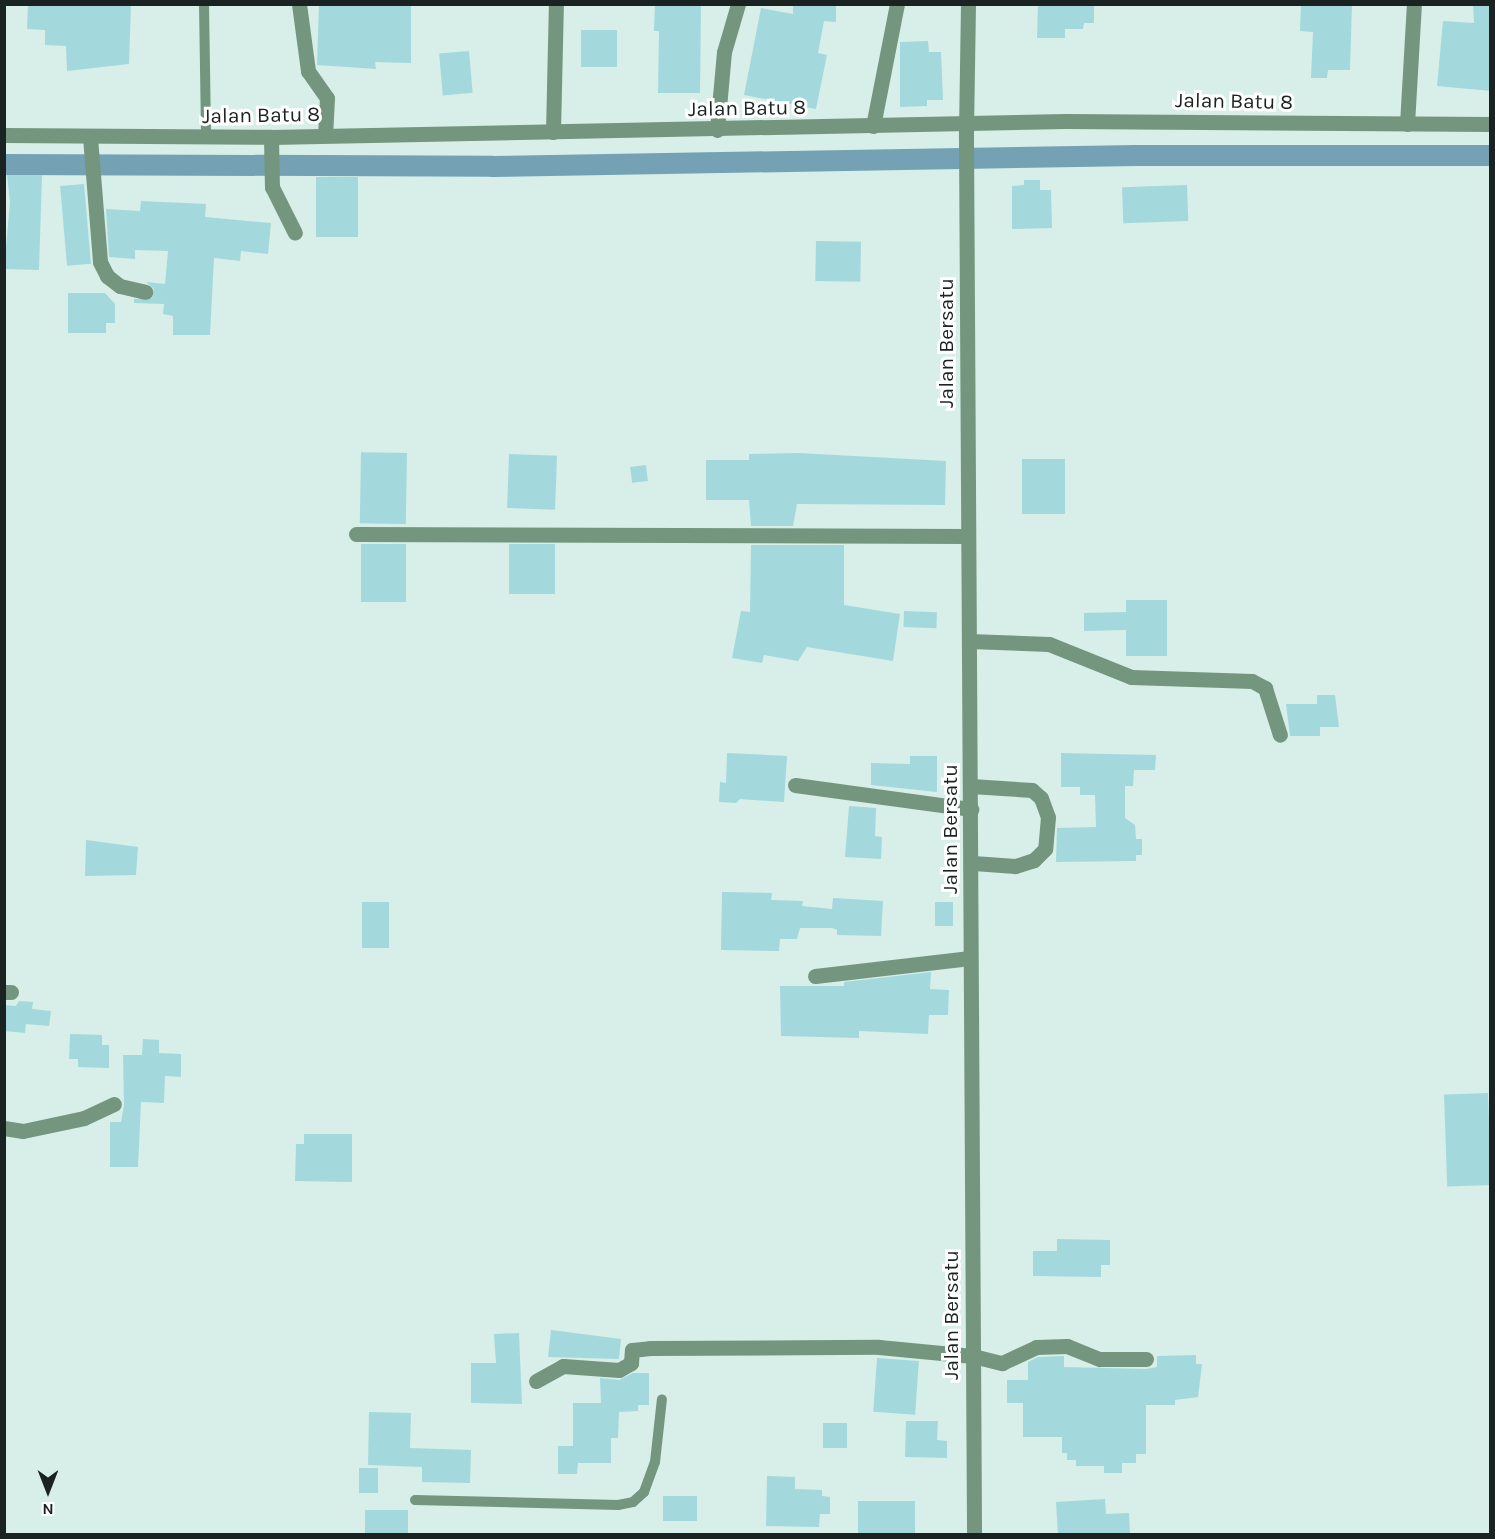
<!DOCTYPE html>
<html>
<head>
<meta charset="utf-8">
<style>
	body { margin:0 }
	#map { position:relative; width:1495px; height:1539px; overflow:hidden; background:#d7efe8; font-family:Karla,sans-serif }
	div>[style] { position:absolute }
	.canal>* { height:21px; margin:-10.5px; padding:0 10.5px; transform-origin:10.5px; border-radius:10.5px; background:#74a1b4 }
	.building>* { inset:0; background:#a3d9dd; transform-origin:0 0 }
	.service>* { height:10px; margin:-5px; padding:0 5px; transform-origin:5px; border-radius:5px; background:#74967e }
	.minor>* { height:15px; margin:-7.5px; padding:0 7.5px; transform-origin:7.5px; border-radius:7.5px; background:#74967e }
	.tertiary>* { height:15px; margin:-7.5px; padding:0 7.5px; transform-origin:7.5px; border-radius:7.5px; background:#74967e }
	span { translate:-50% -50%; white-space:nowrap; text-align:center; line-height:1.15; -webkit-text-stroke:6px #fff; paint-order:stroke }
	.street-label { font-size:21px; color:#1a2321 }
	.frame { position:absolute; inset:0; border:6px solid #1a2321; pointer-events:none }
	.north { position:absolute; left:18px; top:1461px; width:60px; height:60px; -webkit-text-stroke:4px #fff; paint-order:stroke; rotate:180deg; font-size:16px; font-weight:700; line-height:24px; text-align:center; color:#1a2321 }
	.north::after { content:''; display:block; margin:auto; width:21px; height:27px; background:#1a2321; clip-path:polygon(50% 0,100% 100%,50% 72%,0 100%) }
</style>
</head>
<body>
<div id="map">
	<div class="canal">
		<div style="left:4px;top:164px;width:488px;rotate:0.2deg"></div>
		<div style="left:492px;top:166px;width:644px;rotate:-0.98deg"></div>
		<div style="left:1136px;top:155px;width:354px"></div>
	</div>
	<div class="building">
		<div style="clip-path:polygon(28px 4px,131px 4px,129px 64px,67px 71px,66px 46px,45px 45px,45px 30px,27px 29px)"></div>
		<div style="clip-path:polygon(319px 4px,411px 4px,411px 63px,375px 62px,376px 69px,317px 65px)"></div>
		<div style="clip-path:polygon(655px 4px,701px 4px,700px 93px,658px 93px,659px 31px,654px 31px)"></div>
		<div style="clip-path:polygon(793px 4px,836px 4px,836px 22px,824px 21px,818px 53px,827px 55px,816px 109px,744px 95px,761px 8px,793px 14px)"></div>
		<div style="clip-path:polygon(1038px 4px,1094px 4px,1094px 23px,1084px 23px,1083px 29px,1065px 29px,1065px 38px,1037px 38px)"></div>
		<div style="clip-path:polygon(1301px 4px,1352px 4px,1350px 70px,1328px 70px,1327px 78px,1311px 78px,1313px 32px,1300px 31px)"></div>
		<div style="clip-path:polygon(1473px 4px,1491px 4px,1491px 91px,1437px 86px,1443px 21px,1474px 23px)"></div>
		<div style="left:581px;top:30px;width:36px;height:37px"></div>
		<div style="clip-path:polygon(928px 41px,929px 52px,941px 52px,943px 100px,927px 100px,927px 106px,900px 107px,900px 42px)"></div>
		<div style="left:469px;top:51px;width:42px;height:30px;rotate:85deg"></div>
		<div style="clip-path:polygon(7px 175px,42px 175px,39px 270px,4px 269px,10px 202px)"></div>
		<div style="left:316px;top:177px;width:42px;height:60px"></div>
		<div style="clip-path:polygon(1024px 180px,1040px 180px,1040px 190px,1051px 190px,1052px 228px,1012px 229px,1012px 186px,1024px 185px)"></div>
		<div style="left:84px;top:184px;width:80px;height:24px;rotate:85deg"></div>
		<div style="left:1187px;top:185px;width:36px;height:65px;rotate:88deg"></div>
		<div style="clip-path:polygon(141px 201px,206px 204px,205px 217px,271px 223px,268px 254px,241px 251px,240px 261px,214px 258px,210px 335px,173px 335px,173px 316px,163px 314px,164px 304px,134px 303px,134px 299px,152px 298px,154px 289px,146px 282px,165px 284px,168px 251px,135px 250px,135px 259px,109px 257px,106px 209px,140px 211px)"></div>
		<div style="left:816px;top:241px;width:45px;height:40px;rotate:1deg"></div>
		<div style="clip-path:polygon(68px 293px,105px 293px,115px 304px,115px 323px,106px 323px,106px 333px,68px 333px)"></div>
		<div style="left:407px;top:453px;width:71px;height:46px;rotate:91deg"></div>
		<div style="clip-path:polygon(799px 453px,946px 461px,945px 505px,797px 504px,793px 526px,751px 526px,749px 500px,706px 500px,706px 460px,749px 460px,749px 454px)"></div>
		<div style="left:509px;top:454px;width:48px;height:54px;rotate:2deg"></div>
		<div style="left:1022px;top:459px;width:43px;height:55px"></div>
		<div style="left:646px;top:465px;width:16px;height:16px;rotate:83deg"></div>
		<div style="left:361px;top:544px;width:45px;height:58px"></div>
		<div style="left:509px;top:544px;width:46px;height:50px"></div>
		<div style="clip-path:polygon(751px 545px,844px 545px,844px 605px,900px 614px,893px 661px,807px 647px,798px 661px,764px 655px,762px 663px,732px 658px,741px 611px,750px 612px)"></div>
		<div style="clip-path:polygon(1126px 600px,1167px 600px,1167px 656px,1126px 656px,1126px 630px,1084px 631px,1084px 613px,1126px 612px)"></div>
		<div style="left:904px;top:611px;width:33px;height:16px;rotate:2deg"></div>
		<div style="clip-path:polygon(1317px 695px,1335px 695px,1339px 727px,1320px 727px,1320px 736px,1290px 736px,1286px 704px,1317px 704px)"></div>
		<div style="clip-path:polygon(727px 753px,787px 756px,784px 802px,740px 799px,736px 803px,719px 802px,720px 782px,726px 783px)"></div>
		<div style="clip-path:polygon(1061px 753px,1156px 755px,1155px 770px,1134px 770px,1133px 786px,1125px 786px,1125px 818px,1135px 825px,1136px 839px,1142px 839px,1142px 855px,1136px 855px,1136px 861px,1056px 862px,1057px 828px,1096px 827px,1095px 795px,1080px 795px,1080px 787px,1061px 787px)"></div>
		<div style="clip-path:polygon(910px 756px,937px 756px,937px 792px,871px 785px,871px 763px,910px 764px)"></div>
		<div style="clip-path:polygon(849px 806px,876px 808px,875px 836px,882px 837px,881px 859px,845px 857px)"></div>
		<div style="clip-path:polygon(86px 840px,138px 847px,136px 875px,85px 876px)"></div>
		<div style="clip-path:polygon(722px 892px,772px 893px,771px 900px,803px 901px,802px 906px,832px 909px,833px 898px,883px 901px,881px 936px,837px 935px,837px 930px,832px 928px,800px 928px,797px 939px,780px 939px,779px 951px,721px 950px)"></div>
		<div style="left:362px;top:902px;width:27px;height:46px"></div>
		<div style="left:935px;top:902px;width:18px;height:24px"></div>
		<div style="clip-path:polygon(931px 972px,930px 989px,949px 990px,948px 1015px,929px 1015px,928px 1034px,859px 1031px,859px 1038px,781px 1036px,780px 986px,844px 986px,844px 982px)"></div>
		<div style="clip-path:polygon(19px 1001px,33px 1002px,32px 1009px,51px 1011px,49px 1026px,26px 1024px,25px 1033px,4px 1031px,4px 1005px,16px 1006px)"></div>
		<div style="clip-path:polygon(70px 1034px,102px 1035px,102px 1045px,109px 1045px,109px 1068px,78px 1067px,78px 1059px,69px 1059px)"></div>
		<div style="clip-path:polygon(143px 1039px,159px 1040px,159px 1053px,181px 1054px,181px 1077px,165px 1076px,164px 1103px,141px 1102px,138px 1167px,110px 1167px,110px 1122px,121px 1122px,124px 1105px,123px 1055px,142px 1055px)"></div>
		<div style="left:1488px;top:1093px;width:92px;height:44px;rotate:88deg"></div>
		<div style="clip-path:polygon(304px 1134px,352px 1134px,352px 1182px,295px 1181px,296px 1144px,304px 1144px)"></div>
		<div style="clip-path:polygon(1057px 1239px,1110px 1240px,1110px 1265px,1101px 1265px,1101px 1277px,1033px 1276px,1033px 1251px,1057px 1251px)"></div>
		<div style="clip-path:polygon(551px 1330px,621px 1339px,619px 1359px,548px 1357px)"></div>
		<div style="clip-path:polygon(519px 1333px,522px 1404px,471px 1403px,471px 1363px,496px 1363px,494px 1334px)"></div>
		<div style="clip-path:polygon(1196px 1355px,1196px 1364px,1202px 1364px,1198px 1397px,1175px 1400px,1175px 1405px,1146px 1405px,1146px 1454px,1136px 1454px,1136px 1463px,1122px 1463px,1122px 1473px,1104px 1473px,1104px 1466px,1076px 1466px,1076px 1460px,1067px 1460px,1067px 1453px,1062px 1453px,1062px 1437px,1023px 1437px,1023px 1403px,1007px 1403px,1007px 1380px,1028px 1380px,1028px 1362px,1038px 1357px,1064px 1356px,1064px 1367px,1146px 1369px,1157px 1367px,1157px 1356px)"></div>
		<div style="left:877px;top:1358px;width:42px;height:54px;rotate:4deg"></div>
		<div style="clip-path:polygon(633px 1373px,649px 1373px,649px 1405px,638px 1405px,638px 1411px,619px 1412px,618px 1438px,611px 1438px,611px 1463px,578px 1463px,577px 1474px,558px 1474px,558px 1446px,573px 1446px,573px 1403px,601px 1403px,600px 1378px,619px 1380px)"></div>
		<div style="clip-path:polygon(369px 1412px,411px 1413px,410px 1448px,471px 1450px,470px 1483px,422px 1482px,422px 1467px,368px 1465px)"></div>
		<div style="clip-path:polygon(906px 1421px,938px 1421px,937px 1440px,947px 1441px,947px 1458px,905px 1457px)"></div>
		<div style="left:823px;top:1423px;width:24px;height:25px"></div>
		<div style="left:359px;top:1468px;width:19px;height:25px"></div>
		<div style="clip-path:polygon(767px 1476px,795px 1477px,795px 1489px,822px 1490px,822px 1496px,830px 1497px,830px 1514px,820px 1514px,819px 1527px,766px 1526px)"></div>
		<div style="left:663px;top:1496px;width:34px;height:25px"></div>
		<div style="clip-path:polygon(1105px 1499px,1106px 1514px,1129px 1513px,1130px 1534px,1058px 1534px,1056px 1502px)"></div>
		<div style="left:858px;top:1501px;width:57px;height:33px"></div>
		<div style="left:365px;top:1510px;width:43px;height:24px"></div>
	</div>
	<div class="service">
		<div style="left:204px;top:4px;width:133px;rotate:89.1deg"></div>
		<div style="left:415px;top:1500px;width:203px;rotate:1.4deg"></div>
		<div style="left:618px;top:1505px;width:15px;rotate:-11deg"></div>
		<div style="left:633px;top:1502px;width:15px;rotate:-42deg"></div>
		<div style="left:644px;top:1492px;width:32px;rotate:-70deg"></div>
		<div style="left:655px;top:1462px;width:63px;rotate:-83.7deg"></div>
	</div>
	<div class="minor">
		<div style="left:299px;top:4px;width:68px;rotate:82.3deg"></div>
		<div style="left:308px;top:71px;width:33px;rotate:55deg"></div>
		<div style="left:327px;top:98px;width:37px;rotate:93deg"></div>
		<div style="left:968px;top:4px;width:134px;rotate:90.9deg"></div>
		<div style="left:966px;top:138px;width:1396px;rotate:89.67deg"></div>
		<div style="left:1407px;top:124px;width:120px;rotate:-86.7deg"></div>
		<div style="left:873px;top:126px;width:124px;rotate:-78.9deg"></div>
		<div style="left:717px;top:130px;width:78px;rotate:-84.9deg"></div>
		<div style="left:724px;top:52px;width:50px;rotate:-73.7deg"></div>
		<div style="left:553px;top:132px;width:128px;rotate:-88.7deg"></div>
		<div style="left:90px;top:137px;width:125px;rotate:85.4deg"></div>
		<div style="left:100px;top:262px;width:16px;rotate:63deg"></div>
		<div style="left:107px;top:276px;width:16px;rotate:38deg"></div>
		<div style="left:120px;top:286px;width:26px;rotate:13deg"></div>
		<div style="left:271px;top:137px;width:50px;rotate:88.9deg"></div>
		<div style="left:272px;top:187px;width:51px;rotate:63.4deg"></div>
		<div style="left:356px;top:534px;width:611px;rotate:0.19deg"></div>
		<div style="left:969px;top:641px;width:80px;rotate:2.1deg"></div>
		<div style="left:1049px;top:644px;width:88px;rotate:21.9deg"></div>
		<div style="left:1131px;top:677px;width:121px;rotate:1.9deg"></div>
		<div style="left:1252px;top:681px;width:15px;rotate:28deg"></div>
		<div style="left:1265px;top:688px;width:49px;rotate:72.3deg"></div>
		<div style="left:795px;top:785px;width:178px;rotate:7.8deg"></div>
		<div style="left:971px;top:786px;width:61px;rotate:3.8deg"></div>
		<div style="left:1032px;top:790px;width:12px;rotate:42deg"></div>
		<div style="left:1041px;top:798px;width:20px;rotate:70deg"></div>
		<div style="left:1048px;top:817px;width:32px;rotate:95deg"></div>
		<div style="left:1045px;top:849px;width:16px;rotate:135deg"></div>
		<div style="left:1034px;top:860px;width:20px;rotate:162deg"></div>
		<div style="left:1015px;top:866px;width:42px;rotate:-175.9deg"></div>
		<div style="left:815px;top:976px;width:156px;rotate:-6.6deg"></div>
		<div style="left:4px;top:992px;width:7px"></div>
		<div style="left:4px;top:1128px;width:19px;rotate:9deg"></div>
		<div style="left:23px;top:1131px;width:62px;rotate:-12deg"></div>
		<div style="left:84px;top:1118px;width:33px;rotate:-25deg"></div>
		<div style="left:536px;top:1381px;width:31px;rotate:-29deg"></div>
		<div style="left:563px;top:1366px;width:56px;rotate:4.1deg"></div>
		<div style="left:619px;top:1370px;width:14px;rotate:-30deg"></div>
		<div style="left:631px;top:1363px;width:13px;rotate:-86deg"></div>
		<div style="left:632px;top:1350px;width:18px;rotate:-6deg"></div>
		<div style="left:650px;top:1348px;width:229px;rotate:-0.3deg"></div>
		<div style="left:879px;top:1347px;width:94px;rotate:5.5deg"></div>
		<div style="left:973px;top:1356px;width:30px;rotate:14deg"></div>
		<div style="left:1002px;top:1363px;width:38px;rotate:-25deg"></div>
		<div style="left:1036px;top:1347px;width:31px;rotate:-2deg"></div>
		<div style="left:1067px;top:1346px;width:35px;rotate:22deg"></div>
		<div style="left:1100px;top:1359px;width:46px"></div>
	</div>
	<div class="tertiary">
		<div style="left:4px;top:135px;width:267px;rotate:0.4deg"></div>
		<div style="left:271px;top:137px;width:794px;rotate:-1.15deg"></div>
		<div style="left:1065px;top:121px;width:425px;rotate:0.4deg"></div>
	</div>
	<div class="street-label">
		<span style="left:1234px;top:101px;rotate:1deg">Jalan Batu 8</span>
		<span style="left:747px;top:108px;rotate:-1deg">Jalan Batu 8</span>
		<span style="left:261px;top:115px;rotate:-1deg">Jalan Batu 8</span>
		<span style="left:946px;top:343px;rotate:-90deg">Jalan Bersatu</span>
		<span style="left:950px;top:829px;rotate:-90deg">Jalan Bersatu</span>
		<span style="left:951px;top:1315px;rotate:-90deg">Jalan Bersatu</span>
	</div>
	<div class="frame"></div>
	<div class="north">N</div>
</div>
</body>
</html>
